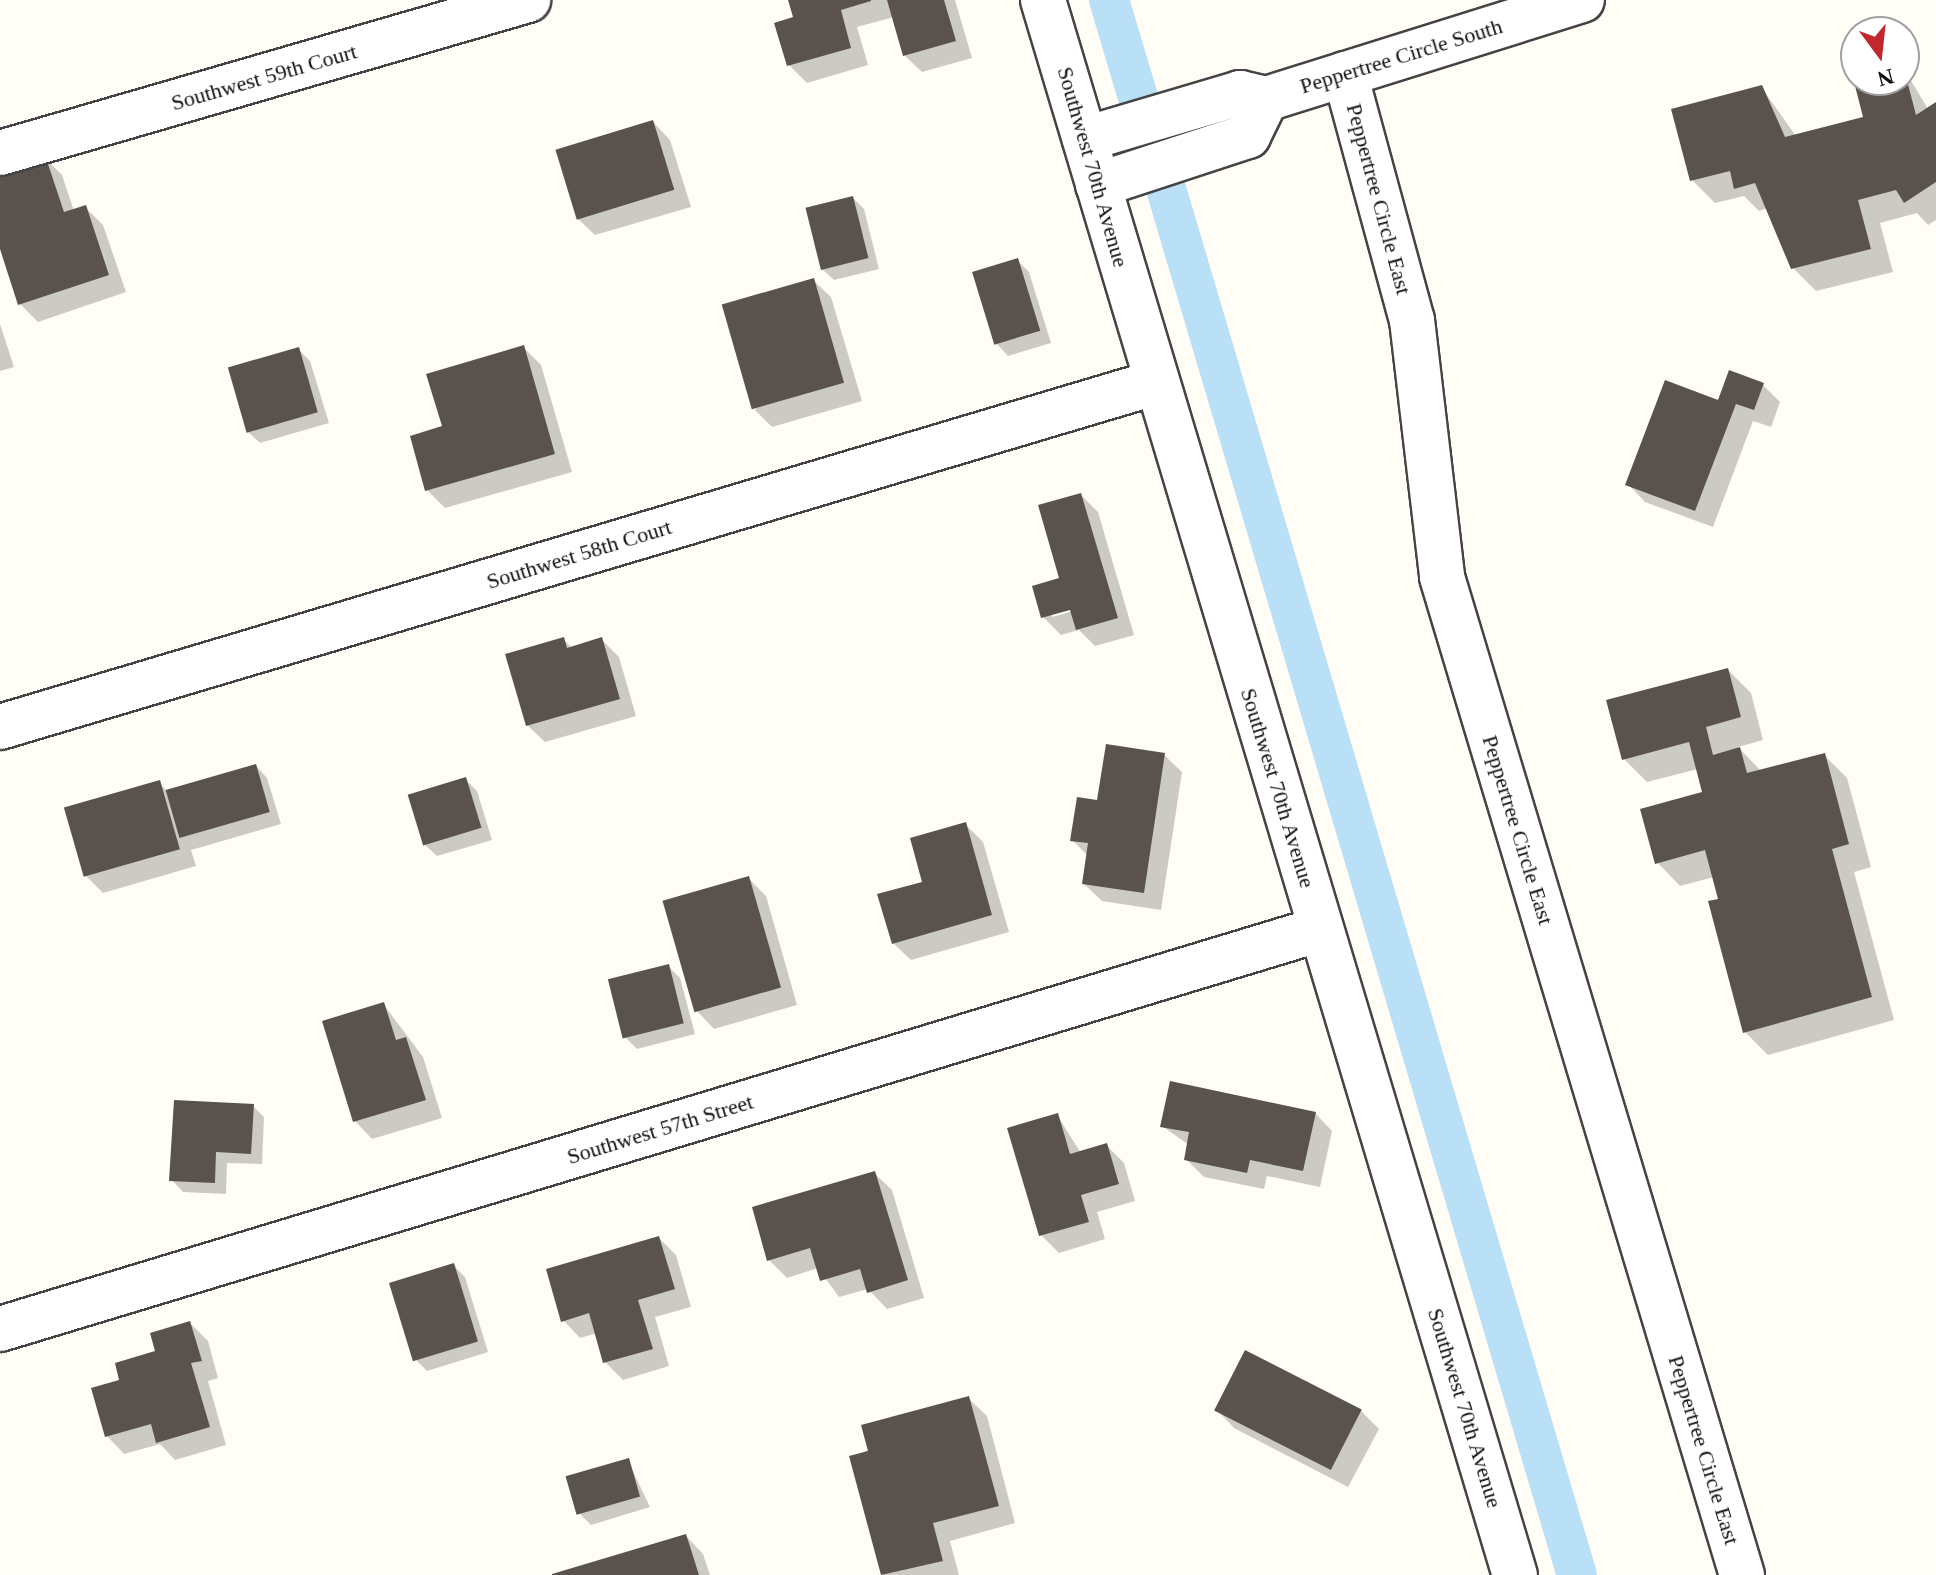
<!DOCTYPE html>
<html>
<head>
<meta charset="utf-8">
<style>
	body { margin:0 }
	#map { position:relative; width:1936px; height:1575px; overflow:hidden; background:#fffdf5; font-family:Georgia,serif }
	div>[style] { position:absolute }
	.shadow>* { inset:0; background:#0003 }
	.canal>* { height:40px; margin:-20px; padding:0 20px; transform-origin:20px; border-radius:20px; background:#b9e0f7 }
	.building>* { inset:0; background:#5a524d; transform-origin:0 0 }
	.roads { filter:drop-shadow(2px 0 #444) drop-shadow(-2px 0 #444) drop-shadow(0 2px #444) drop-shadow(0 -2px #444) }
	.minor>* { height:44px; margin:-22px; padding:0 22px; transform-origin:22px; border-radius:22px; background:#fff }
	span { translate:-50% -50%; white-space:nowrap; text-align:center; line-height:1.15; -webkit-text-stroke:8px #fff; paint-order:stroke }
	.street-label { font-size:22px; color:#111 }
	.north { position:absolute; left:1840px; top:16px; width:80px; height:80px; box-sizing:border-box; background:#fff; border:2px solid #a0a0a0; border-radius:50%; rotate:165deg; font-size:22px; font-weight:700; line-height:32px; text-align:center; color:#111 }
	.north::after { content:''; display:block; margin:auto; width:28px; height:36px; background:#c4262e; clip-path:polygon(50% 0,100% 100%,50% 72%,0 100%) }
</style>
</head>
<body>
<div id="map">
	<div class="shadow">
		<div style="clip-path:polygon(790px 0,955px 0,972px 58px,922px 72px,904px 55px,894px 17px,857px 27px,868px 65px,807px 83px,789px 65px,796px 18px)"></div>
		<div style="clip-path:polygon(1904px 69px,1928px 109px,1936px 104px,1936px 220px,1928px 225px,1917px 213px,1880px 223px,1893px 272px,1816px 291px,1793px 268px,1768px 208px,1759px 211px,1744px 196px,1715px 203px,1692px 180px,1761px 87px,1796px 136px,1866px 118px,1854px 72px,1856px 80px,1904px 80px)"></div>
		<div style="clip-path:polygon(653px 122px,670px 140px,691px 207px,595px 235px,577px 218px)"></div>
		<div style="clip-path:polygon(45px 158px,62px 175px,74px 211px,86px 208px,103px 225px,126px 292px,38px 322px,20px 304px,0 242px)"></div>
		<div style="clip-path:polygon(853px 198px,864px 209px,879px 269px,834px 280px,822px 269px)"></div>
		<div style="clip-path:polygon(1017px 260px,1029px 272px,1051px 343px,1008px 356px,997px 344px)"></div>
		<div style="clip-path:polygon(813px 280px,831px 297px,862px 401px,772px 427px,755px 410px)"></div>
		<div style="clip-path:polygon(0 324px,14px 367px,0 371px)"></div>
		<div style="clip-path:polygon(524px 348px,541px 365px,572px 472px,445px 508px,427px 490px,444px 428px)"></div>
		<div style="clip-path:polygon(299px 350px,310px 361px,329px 423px,260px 443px,248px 432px)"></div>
		<div style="clip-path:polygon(1763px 385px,1780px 402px,1771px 427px,1753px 421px,1713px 527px,1645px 502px,1628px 484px,1719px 402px)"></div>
		<div style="clip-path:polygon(evenodd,1081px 495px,1098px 512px,1134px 635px,1095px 646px,1079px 630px,1061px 635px,1043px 617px,1061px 579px,1081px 495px,1079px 605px,1080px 609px,1052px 617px,1052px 613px,1079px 605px)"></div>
		<div style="clip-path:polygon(563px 639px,572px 648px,601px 639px,619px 657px,636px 716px,545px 742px,527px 725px)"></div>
		<div style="clip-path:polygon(1728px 670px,1751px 693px,1763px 740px,1738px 747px,1762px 772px,1824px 755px,1847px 778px,1871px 867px,1854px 872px,1894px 1020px,1768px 1055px,1745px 1032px,1714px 877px,1680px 886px,1657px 862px,1705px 793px,1698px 769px,1647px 782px,1624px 759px)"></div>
		<div style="clip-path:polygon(1164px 755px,1182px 772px,1161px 910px,1102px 901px,1084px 884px,1088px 856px,1072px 840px,1099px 802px)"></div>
		<div style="clip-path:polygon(256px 766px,267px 778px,281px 824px,191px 850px,196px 866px,103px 893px,86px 876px,159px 783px,168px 792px)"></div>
		<div style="clip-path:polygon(466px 780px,477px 791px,492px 840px,437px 856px,425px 845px)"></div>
		<div style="clip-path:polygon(965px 824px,983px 842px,1009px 932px,911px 960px,893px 943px)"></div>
		<div style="clip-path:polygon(748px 878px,766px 896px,797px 1005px,714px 1029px,697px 1011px)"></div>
		<div style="clip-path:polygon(669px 967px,680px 978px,695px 1034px,637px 1049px,625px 1037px)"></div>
		<div style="clip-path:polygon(384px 1005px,423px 1057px,442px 1118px,372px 1139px,355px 1121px)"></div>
		<div style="clip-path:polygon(253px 1106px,264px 1117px,262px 1164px,227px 1163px,226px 1194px,183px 1192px,172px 1180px)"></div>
		<div style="clip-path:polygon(1315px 1113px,1332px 1131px,1320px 1187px,1267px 1176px,1264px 1189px,1204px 1177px,1186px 1159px,1189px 1145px,1162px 1126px)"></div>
		<div style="clip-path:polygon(1057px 1115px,1081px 1153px,1106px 1145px,1124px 1163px,1135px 1201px,1097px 1212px,1105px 1239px,1059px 1253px,1041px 1235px)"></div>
		<div style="clip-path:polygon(874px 1173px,892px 1190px,924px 1298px,887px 1309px,868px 1289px,839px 1297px,818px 1268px,787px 1278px,769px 1260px)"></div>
		<div style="clip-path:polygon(659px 1238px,676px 1255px,691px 1307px,655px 1317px,669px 1366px,623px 1380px,605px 1362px,597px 1333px,580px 1338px,563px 1320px)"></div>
		<div style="clip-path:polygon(453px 1265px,465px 1277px,488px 1352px,427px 1371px,415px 1359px)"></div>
		<div style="clip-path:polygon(190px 1323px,208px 1341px,218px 1378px,208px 1381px,226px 1445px,175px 1460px,160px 1444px,124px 1454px,107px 1436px,122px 1381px)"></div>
		<div style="clip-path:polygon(969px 1399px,987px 1416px,1015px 1523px,950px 1541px,959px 1575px,883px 1575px,852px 1458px)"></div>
		<div style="clip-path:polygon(1217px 1410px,1361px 1411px,1379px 1429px,1348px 1487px,1234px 1428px)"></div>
		<div style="clip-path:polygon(628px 1461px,650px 1507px,591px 1525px,579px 1513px)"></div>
		<div style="clip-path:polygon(686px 1536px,703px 1554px,710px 1575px,557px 1575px)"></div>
	</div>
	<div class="canal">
		<div style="left:1109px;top:0;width:101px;rotate:73.4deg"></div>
		<div style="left:1156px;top:155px;width:1481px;rotate:73.49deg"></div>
	</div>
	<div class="building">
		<div style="clip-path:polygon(788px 0,871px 0,871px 1px,841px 10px,851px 48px,787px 66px,774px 23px,793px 17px)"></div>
		<div style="clip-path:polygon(887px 0,944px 0,956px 41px,903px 56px)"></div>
		<div style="clip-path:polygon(1856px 69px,1856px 80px,1904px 80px,1905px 73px,1916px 115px,1936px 102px,1936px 182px,1904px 203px,1896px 190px,1858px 200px,1871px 249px,1791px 269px,1755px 183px,1734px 189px,1730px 171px,1690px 181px,1671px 109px,1762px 85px,1785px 137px,1863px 117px,1851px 70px)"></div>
		<div style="left:653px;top:120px;width:73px;height:102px;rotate:73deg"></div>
		<div style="clip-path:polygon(45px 155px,64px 212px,86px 205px,109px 275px,18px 305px,0 249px,0 170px)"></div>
		<div style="left:853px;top:196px;width:64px;height:49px;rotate:76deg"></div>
		<div style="left:1018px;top:258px;width:76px;height:48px;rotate:73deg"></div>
		<div style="left:814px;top:278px;width:109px;height:96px;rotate:74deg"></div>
		<div style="clip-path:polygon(524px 345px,555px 454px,425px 491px,410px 436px,442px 426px,426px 374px)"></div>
		<div style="left:299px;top:347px;width:68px;height:74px;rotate:74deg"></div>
		<div style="clip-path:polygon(1729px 370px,1764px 383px,1754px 410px,1736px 404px,1695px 511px,1625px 485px,1665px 380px,1718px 400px)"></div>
		<div style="clip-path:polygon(1081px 493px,1118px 618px,1076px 630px,1070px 610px,1041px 618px,1032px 586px,1059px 578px,1038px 505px)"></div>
		<div style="clip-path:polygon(564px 637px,567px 648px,602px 637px,620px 699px,526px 726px,505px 654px)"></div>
		<div style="clip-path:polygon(1728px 668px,1741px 717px,1706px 727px,1713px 755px,1740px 747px,1747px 773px,1825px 753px,1849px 844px,1832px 849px,1872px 997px,1743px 1033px,1708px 901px,1718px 899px,1705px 850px,1655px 864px,1640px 809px,1702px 792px,1689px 742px,1622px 760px,1606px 700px)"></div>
		<div style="clip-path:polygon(1106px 744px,1165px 753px,1144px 893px,1082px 884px,1088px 843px,1070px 841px,1077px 797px,1097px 800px)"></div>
		<div style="left:256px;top:764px;width:50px;height:94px;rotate:74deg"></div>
		<div style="left:466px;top:777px;width:53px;height:61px;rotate:73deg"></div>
		<div style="left:160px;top:780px;width:72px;height:100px;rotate:74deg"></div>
		<div style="clip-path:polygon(966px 822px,992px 915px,892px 944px,877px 894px,922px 882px,910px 838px)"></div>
		<div style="left:749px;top:876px;width:116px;height:90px;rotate:74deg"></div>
		<div style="left:669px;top:964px;width:61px;height:63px;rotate:76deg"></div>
		<div style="clip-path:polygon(384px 1002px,396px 1040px,406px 1037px,426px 1100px,353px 1122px,322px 1021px)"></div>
		<div style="clip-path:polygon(1170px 1081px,1316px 1112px,1303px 1171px,1250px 1160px,1247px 1173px,1184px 1160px,1189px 1132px,1160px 1127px)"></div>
		<div style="clip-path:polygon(174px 1100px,254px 1104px,251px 1154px,216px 1152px,215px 1183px,169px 1181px)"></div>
		<div style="clip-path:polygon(1058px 1113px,1070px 1154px,1107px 1143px,1119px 1184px,1081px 1195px,1089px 1222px,1039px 1236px,1007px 1128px)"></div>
		<div style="clip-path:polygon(875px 1171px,908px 1280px,867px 1293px,860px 1269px,820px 1281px,810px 1248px,767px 1261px,752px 1207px)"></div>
		<div style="clip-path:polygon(659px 1236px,675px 1289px,638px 1300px,653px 1349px,603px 1363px,589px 1313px,561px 1322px,546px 1269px)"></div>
		<div style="left:454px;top:1263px;width:82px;height:68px;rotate:73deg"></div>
		<div style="clip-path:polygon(190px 1321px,202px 1361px,191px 1363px,210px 1427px,156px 1443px,151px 1424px,105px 1437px,91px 1388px,119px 1380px,115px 1363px,155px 1351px,150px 1333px)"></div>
		<div style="left:1245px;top:1350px;width:131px;height:68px;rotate:27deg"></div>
		<div style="clip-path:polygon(969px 1396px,999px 1506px,933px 1523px,943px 1561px,881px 1575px,849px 1456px,868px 1451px,861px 1425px)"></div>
		<div style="left:629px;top:1458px;width:40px;height:66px;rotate:74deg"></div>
		<div style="clip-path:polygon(686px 1534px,699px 1575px,552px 1575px,552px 1574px)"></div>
	</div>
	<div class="roads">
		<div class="minor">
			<div style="left:1043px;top:0;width:1644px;rotate:73.32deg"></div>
			<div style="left:1345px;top:74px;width:255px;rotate:74.8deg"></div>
			<div style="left:1412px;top:320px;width:259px;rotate:83.3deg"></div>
			<div style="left:1442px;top:577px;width:1042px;rotate:73.27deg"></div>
			<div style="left:1085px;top:139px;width:162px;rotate:-16.5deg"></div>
			<div style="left:1240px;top:93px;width:27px;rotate:13deg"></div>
			<div style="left:1266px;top:99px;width:331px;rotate:-17.4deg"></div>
			<div style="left:0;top:153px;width:550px;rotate:-16.16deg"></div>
			<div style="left:1098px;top:185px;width:158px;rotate:-18.1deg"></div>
			<div style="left:1248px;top:136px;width:41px;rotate:-64.1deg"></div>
			<div style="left:0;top:727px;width:1207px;rotate:-16.6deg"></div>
			<div style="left:0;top:1329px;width:1380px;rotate:-16.85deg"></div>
		</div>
	</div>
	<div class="street-label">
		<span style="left:1401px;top:56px;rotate:-17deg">Peppertree Circle South</span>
		<span style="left:264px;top:77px;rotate:-16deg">Southwest 59th Court</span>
		<span style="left:1093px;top:167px;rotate:74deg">Southwest 70th Avenue</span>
		<span style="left:1379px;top:199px;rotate:75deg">Peppertree Circle East</span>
		<span style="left:579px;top:554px;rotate:-17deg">Southwest 58th Court</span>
		<span style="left:1278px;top:788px;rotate:73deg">Southwest 70th Avenue</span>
		<span style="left:1518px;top:830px;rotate:73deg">Peppertree Circle East</span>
		<span style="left:660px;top:1129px;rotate:-17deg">Southwest 57th Street</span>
		<span style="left:1465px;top:1408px;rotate:73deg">Southwest 70th Avenue</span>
		<span style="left:1704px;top:1450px;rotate:73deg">Peppertree Circle East</span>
	</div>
	<div class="north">N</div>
</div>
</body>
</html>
